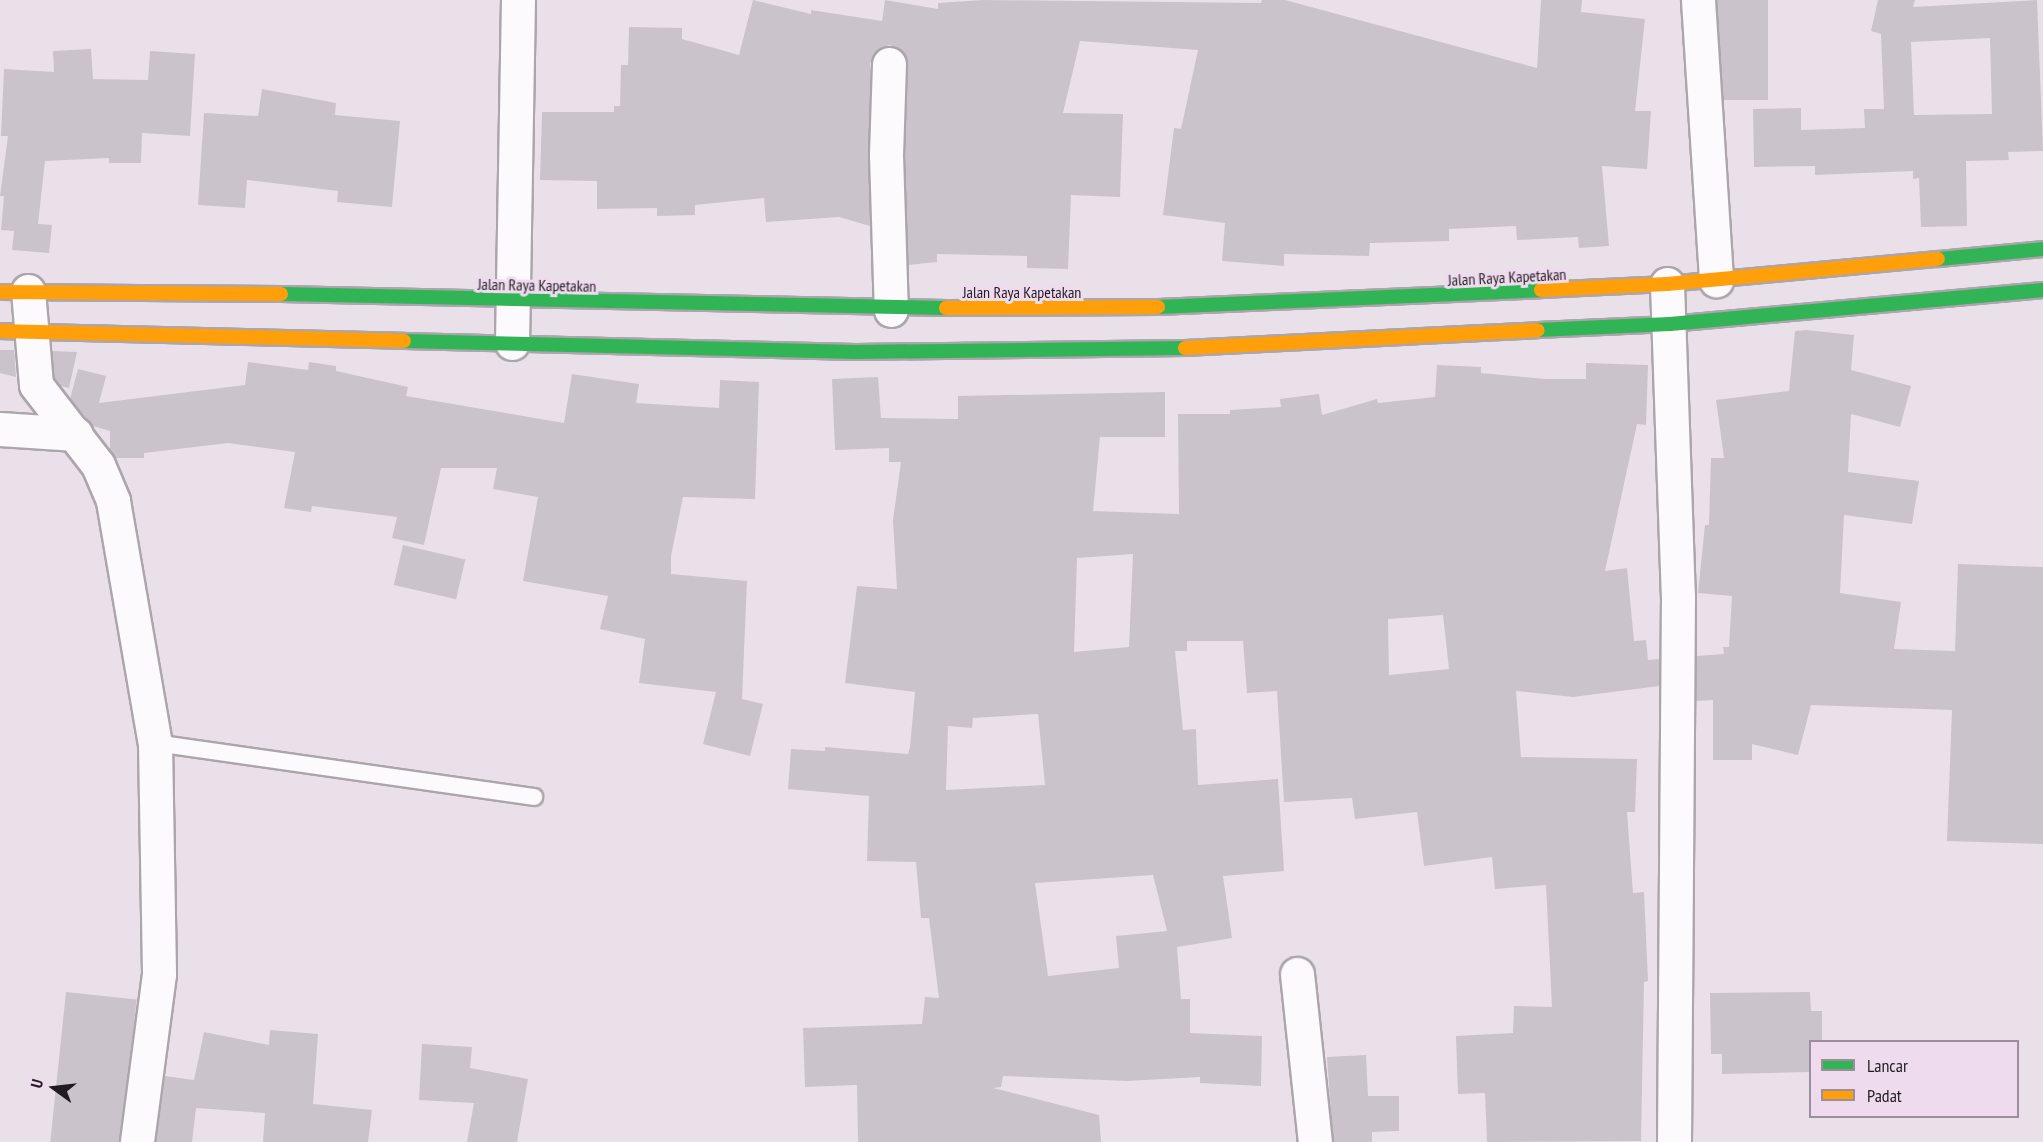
<!DOCTYPE html>
<html>
<head>
<meta charset="utf-8">
<style>
	body { margin:0 }
	#map { position:relative; width:2043px; height:1142px; overflow:hidden; background:#eae0ea; font-family:"PT Sans Narrow",sans-serif }
	div>[style] { position:absolute }
	.building>* { inset:0; background:#cbc3cb; transform-origin:0 0 }
	.roads { filter:drop-shadow(2px 0 #aca5ac) drop-shadow(-2px 0 #aca5ac) drop-shadow(0 2px #aca5ac) drop-shadow(0 -2px #aca5ac) }
	.lane>* { height:16px; margin:-8px; padding:0 8px; transform-origin:8px; border-radius:8px; background:#fcfafc }
	.street>* { height:33px; margin:-16.5px; padding:0 16.5px; transform-origin:16.5px; border-radius:16.5px; background:#fcfafc }
	.fast>* { height:14px; margin:-7px; padding:0 7px; transform-origin:7px; border-radius:7px; background:#30b455 }
	.slow>* { height:14px; margin:-7px; padding:0 7px; transform-origin:7px; border-radius:7px; background:#ff9f0a }
	span { translate:-50% -50%; white-space:nowrap; text-align:center; line-height:1.15; -webkit-text-stroke:6px #eedcee; paint-order:stroke }
	.street-label { font-size:16px; color:#211a21 }
	.legend { position:absolute; left:1809px; top:1040px; width:210px; height:78px; box-sizing:border-box; background:#eedcee; border:2px solid #9c8e9c; margin:0; padding:8px 10px; list-style:none; font-size:18px; color:#211a21 }
	.legend li { display:flex; align-items:center; gap:12px; height:30px }
	.legend b { width:30px; border:2px solid #9c8e9c }
	.north { position:absolute; left:24px; top:1058px; width:60px; height:60px; -webkit-text-stroke:4px #eedcee; paint-order:stroke; rotate:285deg; font-size:16px; font-weight:700; line-height:24px; text-align:center; color:#211a21 }
	.north::after { content:''; display:block; margin:auto; width:21px; height:27px; background:#211a21; clip-path:polygon(50% 0,100% 100%,50% 72%,0 100%) }
</style>
</head>
<body>
<div id="map">
	<div class="building">
		<div style="clip-path:polygon(753px 0,811px 14px,811px 10px,882px 21px,885px 0,938px 9px,938px 3px,983px 0,1261px 3px,1262px 0,1285px 0,1537px 68px,1541px 0,1582px 0,1581px 12px,1645px 19px,1635px 111px,1651px 111px,1647px 169px,1602px 166px,1609px 246px,1579px 248px,1578px 237px,1517px 240px,1516px 226px,1449px 229px,1449px 241px,1370px 243px,1369px 256px,1284px 254px,1284px 266px,1222px 261px,1225px 223px,1163px 215px,1174px 128px,1181px 129px,1198px 50px,1080px 41px,1063px 113px,1123px 114px,1120px 197px,1071px 195px,1068px 269px,1027px 268px,1027px 256px,937px 254px,937px 262px,908px 265px,905px 155px,908px 65px,905px 55px,890px 45px,880px 48px,870px 63px,870px 226px,839px 217px,766px 222px,764px 198px,695px 205px,695px 215px,657px 216px,657px 208px,597px 209px,597px 181px,540px 180px,542px 112px,614px 112px,614px 106px,620px 106px,621px 65px,628px 65px,629px 27px,682px 28px,682px 39px,739px 55px)"></div>
		<div style="left:1717px;top:0;width:51px;height:100px"></div>
		<div style="clip-path:polygon(evenodd,1878px 0,1915px 0,1913px 7px,2037px 0,2043px 151px,2008px 152px,2009px 160px,1966px 161px,1967px 226px,1921px 227px,1919px 178px,1913px 179px,1913px 171px,1815px 175px,1815px 166px,1754px 167px,1753px 109px,1801px 108px,1801px 130px,1865px 128px,1864px 109px,1884px 109px,1881px 34px,1871px 31px,1878px 0,1990px 38px,1992px 114px,1914px 115px,1911px 42px,1990px 38px)"></div>
		<div style="clip-path:polygon(91px 49px,93px 79px,148px 80px,150px 51px,195px 54px,190px 136px,142px 133px,141px 163px,109px 163px,109px 158px,45px 161px,38px 224px,52px 225px,49px 253px,12px 250px,14px 231px,1px 230px,4px 196px,0 196px,8px 136px,1px 136px,4px 69px,54px 72px,53px 51px)"></div>
		<div style="clip-path:polygon(262px 89px,336px 103px,335px 115px,400px 121px,392px 207px,337px 202px,338px 191px,247px 180px,245px 208px,198px 205px,204px 113px,258px 116px)"></div>
		<div style="clip-path:polygon(1806px 330px,1854px 335px,1851px 370px,1911px 386px,1900px 427px,1851px 414px,1848px 472px,1919px 481px,1912px 524px,1844px 515px,1840px 593px,1901px 602px,1894px 649px,1955px 651px,1958px 564px,2043px 567px,2043px 844px,1947px 841px,1952px 710px,1811px 705px,1798px 755px,1752px 744px,1752px 760px,1713px 760px,1713px 700px,1696px 701px,1696px 656px,1724px 654px,1723px 647px,1729px 647px,1732px 596px,1698px 593px,1705px 525px,1709px 525px,1711px 458px,1724px 458px,1716px 400px,1789px 391px,1795px 331px)"></div>
		<div style="clip-path:polygon(0 350px,14px 350px,16px 377px,0 373px)"></div>
		<div style="clip-path:polygon(52px 351px,77px 352px,69px 388px,61px 386px,54px 378px)"></div>
		<div style="clip-path:polygon(248px 362px,308px 370px,309px 362px,336px 366px,336px 371px,408px 387px,406px 396px,564px 423px,572px 374px,639px 384px,636px 403px,719px 408px,720px 380px,759px 382px,755px 499px,683px 497px,671px 556px,671px 574px,747px 581px,742px 699px,763px 704px,750px 756px,703px 744px,716px 692px,639px 683px,645px 639px,600px 629px,608px 596px,523px 581px,538px 497px,493px 489px,497px 468px,441px 468px,424px 545px,392px 538px,397px 517px,312px 506px,311px 512px,284px 508px,295px 452px,228px 443px,144px 453px,144px 458px,115px 458px,110px 450px,110px 431px,93px 426px,70px 399px,78px 369px,106px 376px,99px 403px,245px 385px)"></div>
		<div style="clip-path:polygon(evenodd,1586px 363px,1648px 365px,1646px 425px,1637px 424px,1605px 571px,1627px 568px,1634px 641px,1646px 640px,1648px 660px,1659px 659px,1659px 686px,1573px 697px,1516px 691px,1521px 757px,1637px 759px,1635px 812px,1627px 812px,1633px 893px,1644px 892px,1648px 981px,1644px 982px,1641px 1141px,1487px 1142px,1485px 1093px,1458px 1094px,1456px 1036px,1513px 1033px,1514px 1006px,1552px 1007px,1546px 885px,1495px 889px,1492px 857px,1424px 866px,1417px 812px,1355px 819px,1352px 798px,1284px 802px,1277px 691px,1247px 693px,1243px 641px,1187px 641px,1187px 651px,1175px 651px,1183px 730px,1196px 729px,1198px 785px,1278px 779px,1284px 871px,1223px 876px,1232px 938px,1177px 947px,1181px 999px,1190px 999px,1190px 1033px,1262px 1036px,1261px 1086px,1200px 1083px,1200px 1077px,1127px 1081px,1003px 1076px,1001px 1087px,993px 1088px,1099px 1115px,1101px 1142px,858px 1142px,857px 1085px,805px 1087px,803px 1028px,922px 1024px,925px 997px,939px 998px,929px 918px,921px 918px,916px 862px,867px 861px,869px 796px,788px 789px,791px 749px,825px 751px,825px 747px,908px 754px,910px 747px,915px 692px,845px 683px,857px 586px,897px 589px,893px 520px,901px 462px,889px 462px,889px 448px,835px 450px,832px 379px,878px 377px,881px 418px,958px 419px,958px 396px,1165px 392px,1165px 437px,1100px 437px,1093px 511px,1179px 514px,1178px 414px,1230px 414px,1230px 410px,1281px 407px,1280px 399px,1319px 394px,1322px 415px,1377px 399px,1378px 403px,1435px 397px,1437px 365px,1481px 367px,1481px 373px,1545px 379px,1586px 379px,1586px 363px,1133px 554px,1129px 647px,1074px 652px,1077px 558px,1133px 554px,1586px 363px,1443px 615px,1449px 669px,1389px 675px,1388px 619px,1443px 615px,1586px 363px,1038px 714px,1045px 785px,946px 790px,948px 726px,972px 728px,973px 718px,1038px 714px,1586px 363px,1153px 875px,1167px 931px,1116px 936px,1119px 968px,1048px 976px,1035px 883px,1153px 875px)"></div>
		<div style="left:403px;top:545px;width:64px;height:41px;rotate:13deg"></div>
		<div style="left:66px;top:992px;width:71px;height:151px;rotate:6deg"></div>
		<div style="clip-path:polygon(1810px 992px,1811px 1011px,1822px 1011px,1822px 1041px,1810px 1041px,1810px 1072px,1722px 1074px,1722px 1054px,1711px 1054px,1710px 993px)"></div>
		<div style="clip-path:polygon(270px 1030px,318px 1034px,313px 1104px,372px 1110px,368px 1142px,263px 1142px,265px 1113px,196px 1108px,192px 1142px,156px 1142px,165px 1076px,194px 1080px,204px 1032px,269px 1045px)"></div>
		<div style="clip-path:polygon(422px 1044px,472px 1047px,470px 1068px,528px 1079px,517px 1142px,467px 1142px,474px 1103px,419px 1100px)"></div>
		<div style="clip-path:polygon(1366px 1055px,1368px 1096px,1399px 1096px,1399px 1131px,1372px 1132px,1372px 1142px,1333px 1142px,1327px 1057px)"></div>
	</div>
	<div class="roads">
		<div class="lane">
			<div style="left:155px;top:743px;width:383px;rotate:8.1deg"></div>
		</div>
		<div class="street">
			<div style="left:1698px;top:0;width:281px;rotate:86.3deg"></div>
			<div style="left:889px;top:64px;width:91px;rotate:91.9deg"></div>
			<div style="left:886px;top:155px;width:155px;rotate:88.2deg"></div>
			<div style="left:1667px;top:284px;width:312px;rotate:88deg"></div>
			<div style="left:1678px;top:596px;width:546px;rotate:90.42deg"></div>
			<div style="left:28px;top:291px;width:94px;rotate:85.1deg"></div>
			<div style="left:36px;top:385px;width:101px;rotate:52.2deg"></div>
			<div style="left:98px;top:465px;width:39px;rotate:67deg"></div>
			<div style="left:113px;top:501px;width:246px;rotate:80.2deg"></div>
			<div style="left:155px;top:743px;width:231px;rotate:89deg"></div>
			<div style="left:159px;top:974px;width:169px;rotate:97.5deg"></div>
			<div style="left:512px;top:343px;width:343px;rotate:-89deg"></div>
			<div style="left:0;top:429px;width:76px;rotate:3.8deg"></div>
			<div style="left:1297px;top:974px;width:169px;rotate:83.9deg"></div>
		</div>
		<div class="fast">
			<div style="left:1938px;top:259px;width:105px;rotate:-5.4deg"></div>
			<div style="left:281px;top:294px;width:665px;rotate:1.21deg"></div>
			<div style="left:1158px;top:307px;width:383px;rotate:-2.5deg"></div>
			<div style="left:1538px;top:330px;width:132px;rotate:-2.6deg"></div>
			<div style="left:1670px;top:324px;width:375px;rotate:-5.2deg"></div>
			<div style="left:404px;top:341px;width:452px;rotate:1.4deg"></div>
			<div style="left:856px;top:352px;width:329px;rotate:-0.7deg"></div>
		</div>
		<div class="slow">
			<div style="left:1541px;top:290px;width:126px;rotate:-2.7deg"></div>
			<div style="left:1667px;top:284px;width:272px;rotate:-5.3deg"></div>
			<div style="left:0;top:292px;width:281px;rotate:0.4deg"></div>
			<div style="left:946px;top:308px;width:212px;rotate:-0.3deg"></div>
			<div style="left:0;top:331px;width:404px;rotate:1.4deg"></div>
			<div style="left:1185px;top:348px;width:353px;rotate:-2.9deg"></div>
		</div>
	</div>
	<div class="street-label">
		<span style="left:1507px;top:277px;rotate:-3deg">Jalan Raya Kapetakan</span>
		<span style="left:537px;top:285px;rotate:1deg">Jalan Raya Kapetakan</span>
		<span style="left:1022px;top:292px">Jalan Raya Kapetakan</span>
	</div>
	<ul class="legend">
	<li><b style="height:8px;background:#30b455"></b>Lancar</li>
	<li><b style="height:8px;background:#ff9f0a"></b>Padat</li>
	</ul>
	<div class="north">U</div>
</div>
</body>
</html>
